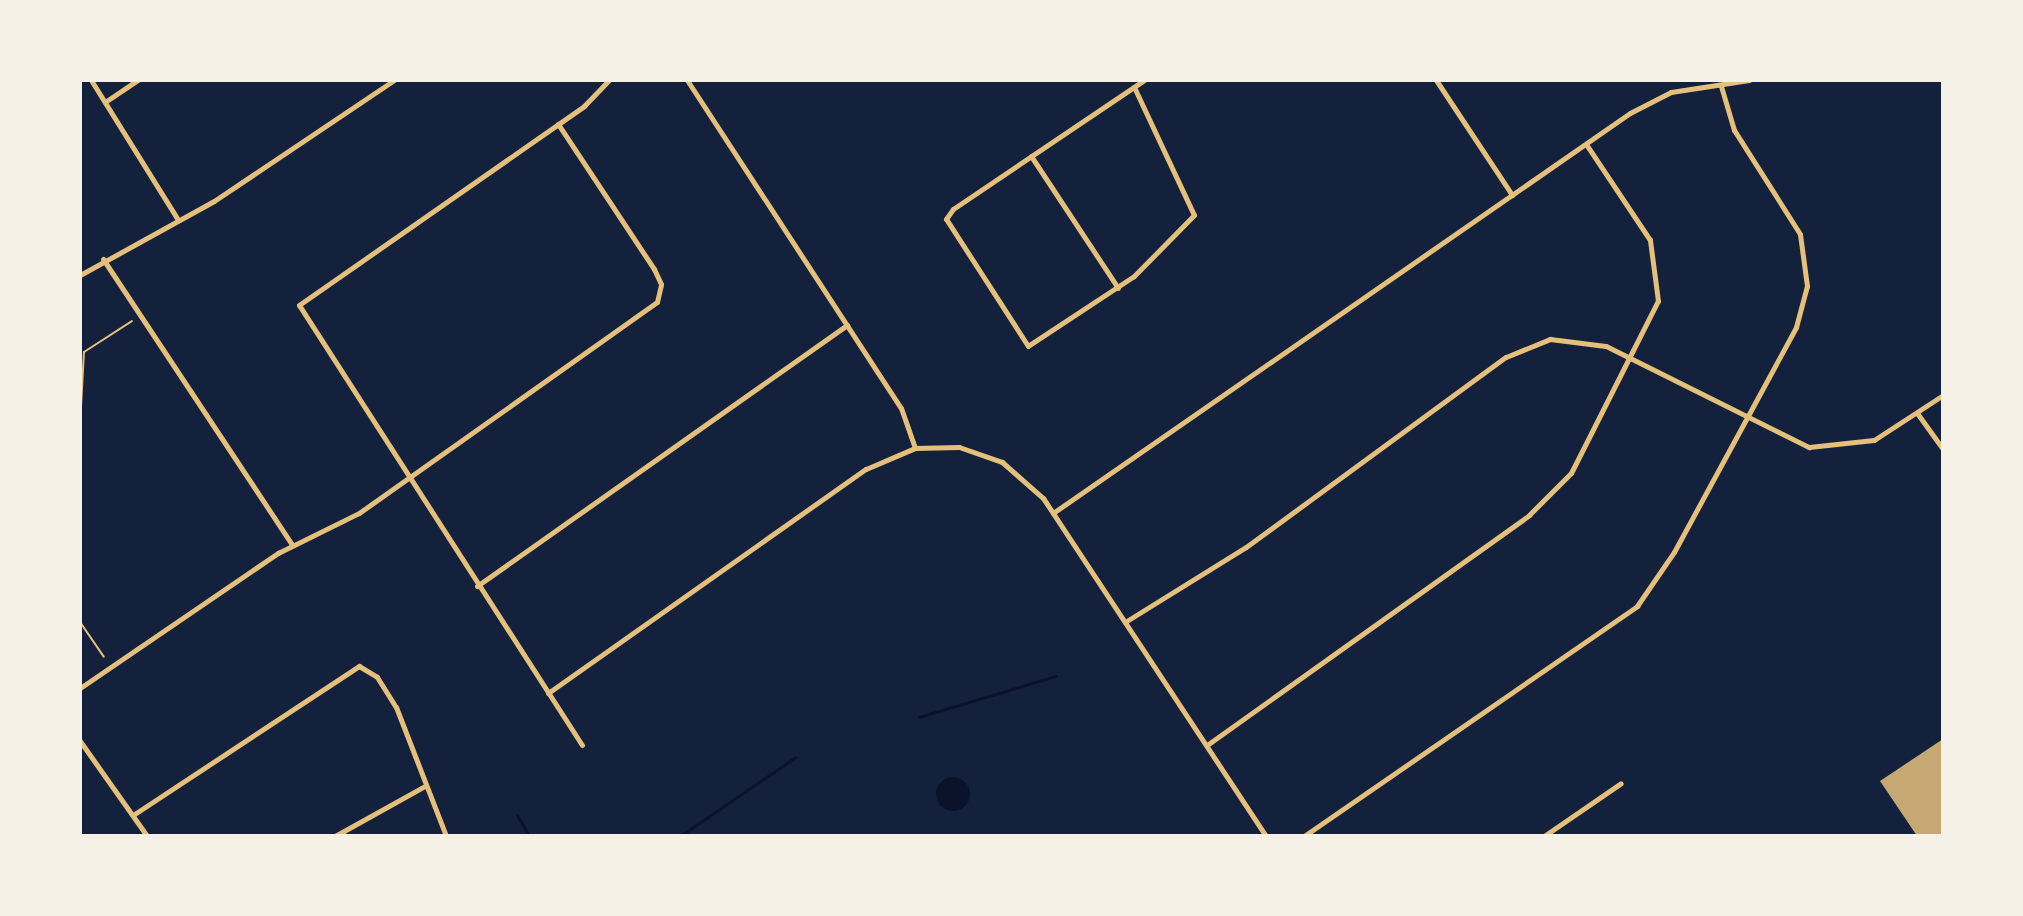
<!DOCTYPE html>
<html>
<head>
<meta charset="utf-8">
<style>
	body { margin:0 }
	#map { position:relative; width:2023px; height:916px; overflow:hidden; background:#14213d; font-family:Barlow,sans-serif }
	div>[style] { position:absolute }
	.water>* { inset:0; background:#0b132b }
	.round { border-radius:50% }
	.stream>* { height:3px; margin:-1.5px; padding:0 1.5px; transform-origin:1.5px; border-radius:1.5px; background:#0b132b }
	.building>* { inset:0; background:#c6a872 }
	.path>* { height:2px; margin:-1px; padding:0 1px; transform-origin:1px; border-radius:1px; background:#e5c07b }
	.minor>* { height:5px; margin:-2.5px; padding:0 2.5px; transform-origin:2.5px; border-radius:2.5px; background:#e5c07b }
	span { translate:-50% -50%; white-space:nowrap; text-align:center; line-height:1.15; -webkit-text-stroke:7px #f6f1e7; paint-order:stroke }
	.frame { position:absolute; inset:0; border:82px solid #f6f1e7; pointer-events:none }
</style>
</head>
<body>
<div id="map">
	<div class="water">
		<div class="round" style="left:936px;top:777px;width:34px;height:34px"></div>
	</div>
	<div class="stream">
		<div style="left:919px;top:717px;width:143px;rotate:-16.7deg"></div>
		<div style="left:517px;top:815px;width:24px;rotate:60deg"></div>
		<div style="left:680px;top:836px;width:140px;rotate:-34.3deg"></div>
	</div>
	<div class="building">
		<div style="clip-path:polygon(1943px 739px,1943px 836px,1917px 836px,1880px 781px)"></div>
	</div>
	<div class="path">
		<div style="left:80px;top:425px;width:73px;rotate:-86.9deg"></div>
		<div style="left:84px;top:352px;width:57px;rotate:-32.9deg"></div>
		<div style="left:80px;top:622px;width:42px;rotate:55.6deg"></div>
	</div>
	<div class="minor">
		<div style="left:91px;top:80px;width:163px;rotate:58.1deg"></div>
		<div style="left:687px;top:80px;width:392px;rotate:56.9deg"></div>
		<div style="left:901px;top:408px;width:42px;rotate:70.7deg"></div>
		<div style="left:1436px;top:80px;width:138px;rotate:56.5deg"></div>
		<div style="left:1134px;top:87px;width:141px;rotate:64.9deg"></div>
		<div style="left:1194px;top:215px;width:86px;rotate:134.5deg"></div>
		<div style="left:1134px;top:276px;width:127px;rotate:146.6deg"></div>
		<div style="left:1028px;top:346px;width:151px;rotate:-122.8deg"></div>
		<div style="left:946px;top:219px;width:12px;rotate:-55deg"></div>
		<div style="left:953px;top:209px;width:230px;rotate:-34deg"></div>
		<div style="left:105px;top:102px;width:40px;rotate:-34deg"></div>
		<div style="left:1031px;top:156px;width:158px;rotate:56.6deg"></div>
		<div style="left:103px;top:259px;width:343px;rotate:56.5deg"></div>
		<div style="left:80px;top:275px;width:153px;rotate:-28.9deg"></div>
		<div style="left:214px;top:201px;width:217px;rotate:-33.9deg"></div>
		<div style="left:1917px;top:413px;width:44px;rotate:54.2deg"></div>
		<div style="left:1053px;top:513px;width:702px;rotate:-34.73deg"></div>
		<div style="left:1630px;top:113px;width:46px;rotate:-27.1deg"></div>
		<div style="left:1671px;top:92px;width:79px;rotate:-8.7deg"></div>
		<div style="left:477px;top:586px;width:453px;rotate:-35.2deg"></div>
		<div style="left:1125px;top:622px;width:142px;rotate:-31.8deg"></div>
		<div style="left:1246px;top:547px;width:322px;rotate:-36.2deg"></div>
		<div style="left:1506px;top:357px;width:48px;rotate:-22.2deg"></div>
		<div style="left:1550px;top:339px;width:56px;rotate:7.1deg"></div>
		<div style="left:1606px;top:346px;width:227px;rotate:26.5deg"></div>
		<div style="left:1809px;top:447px;width:65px;rotate:-6.1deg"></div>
		<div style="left:1874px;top:440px;width:82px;rotate:-33.1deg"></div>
		<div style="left:80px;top:688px;width:240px;rotate:-34.3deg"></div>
		<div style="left:278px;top:553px;width:90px;rotate:-26.3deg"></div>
		<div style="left:359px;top:513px;width:365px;rotate:-35.3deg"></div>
		<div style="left:657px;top:302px;width:18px;rotate:-77deg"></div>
		<div style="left:661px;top:284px;width:17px;rotate:-115deg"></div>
		<div style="left:654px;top:269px;width:174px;rotate:-123.5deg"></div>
		<div style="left:548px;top:693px;width:389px;rotate:-35.2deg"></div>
		<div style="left:866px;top:469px;width:53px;rotate:-23.2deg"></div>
		<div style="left:915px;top:448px;width:44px;rotate:-1.3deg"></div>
		<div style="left:959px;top:447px;width:46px;rotate:19.2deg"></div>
		<div style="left:1002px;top:462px;width:55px;rotate:41.3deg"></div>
		<div style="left:1043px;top:498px;width:405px;rotate:56.6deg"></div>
		<div style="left:80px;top:741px;width:116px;rotate:54.8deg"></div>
		<div style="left:582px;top:745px;width:523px;rotate:-122.75deg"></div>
		<div style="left:299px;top:305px;width:348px;rotate:-34.9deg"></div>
		<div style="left:584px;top:106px;width:36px;rotate:-46deg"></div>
		<div style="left:1207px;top:745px;width:396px;rotate:-35.5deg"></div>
		<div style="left:1529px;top:515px;width:59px;rotate:-45deg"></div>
		<div style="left:1571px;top:473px;width:193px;rotate:-63.2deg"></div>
		<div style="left:1658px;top:301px;width:62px;rotate:-97.5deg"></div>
		<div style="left:1650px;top:240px;width:115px;rotate:-123.7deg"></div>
		<div style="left:133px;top:815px;width:271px;rotate:-33.4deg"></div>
		<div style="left:359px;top:666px;width:21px;rotate:31deg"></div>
		<div style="left:377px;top:677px;width:36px;rotate:58deg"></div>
		<div style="left:396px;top:707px;width:138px;rotate:68.8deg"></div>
		<div style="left:335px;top:836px;width:101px;rotate:-29.1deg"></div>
		<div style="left:1304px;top:836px;width:405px;rotate:-34.6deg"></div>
		<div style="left:1637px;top:606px;width:65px;rotate:-55.6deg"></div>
		<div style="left:1674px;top:552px;width:256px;rotate:-61.5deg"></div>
		<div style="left:1796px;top:327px;width:42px;rotate:-75deg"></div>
		<div style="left:1807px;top:286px;width:52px;rotate:-97.7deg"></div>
		<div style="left:1800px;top:234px;width:123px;rotate:-122.4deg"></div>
		<div style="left:1734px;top:130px;width:46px;rotate:-106.5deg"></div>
		<div style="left:1544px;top:836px;width:93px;rotate:-34.5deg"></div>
	</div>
	<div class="frame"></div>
</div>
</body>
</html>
